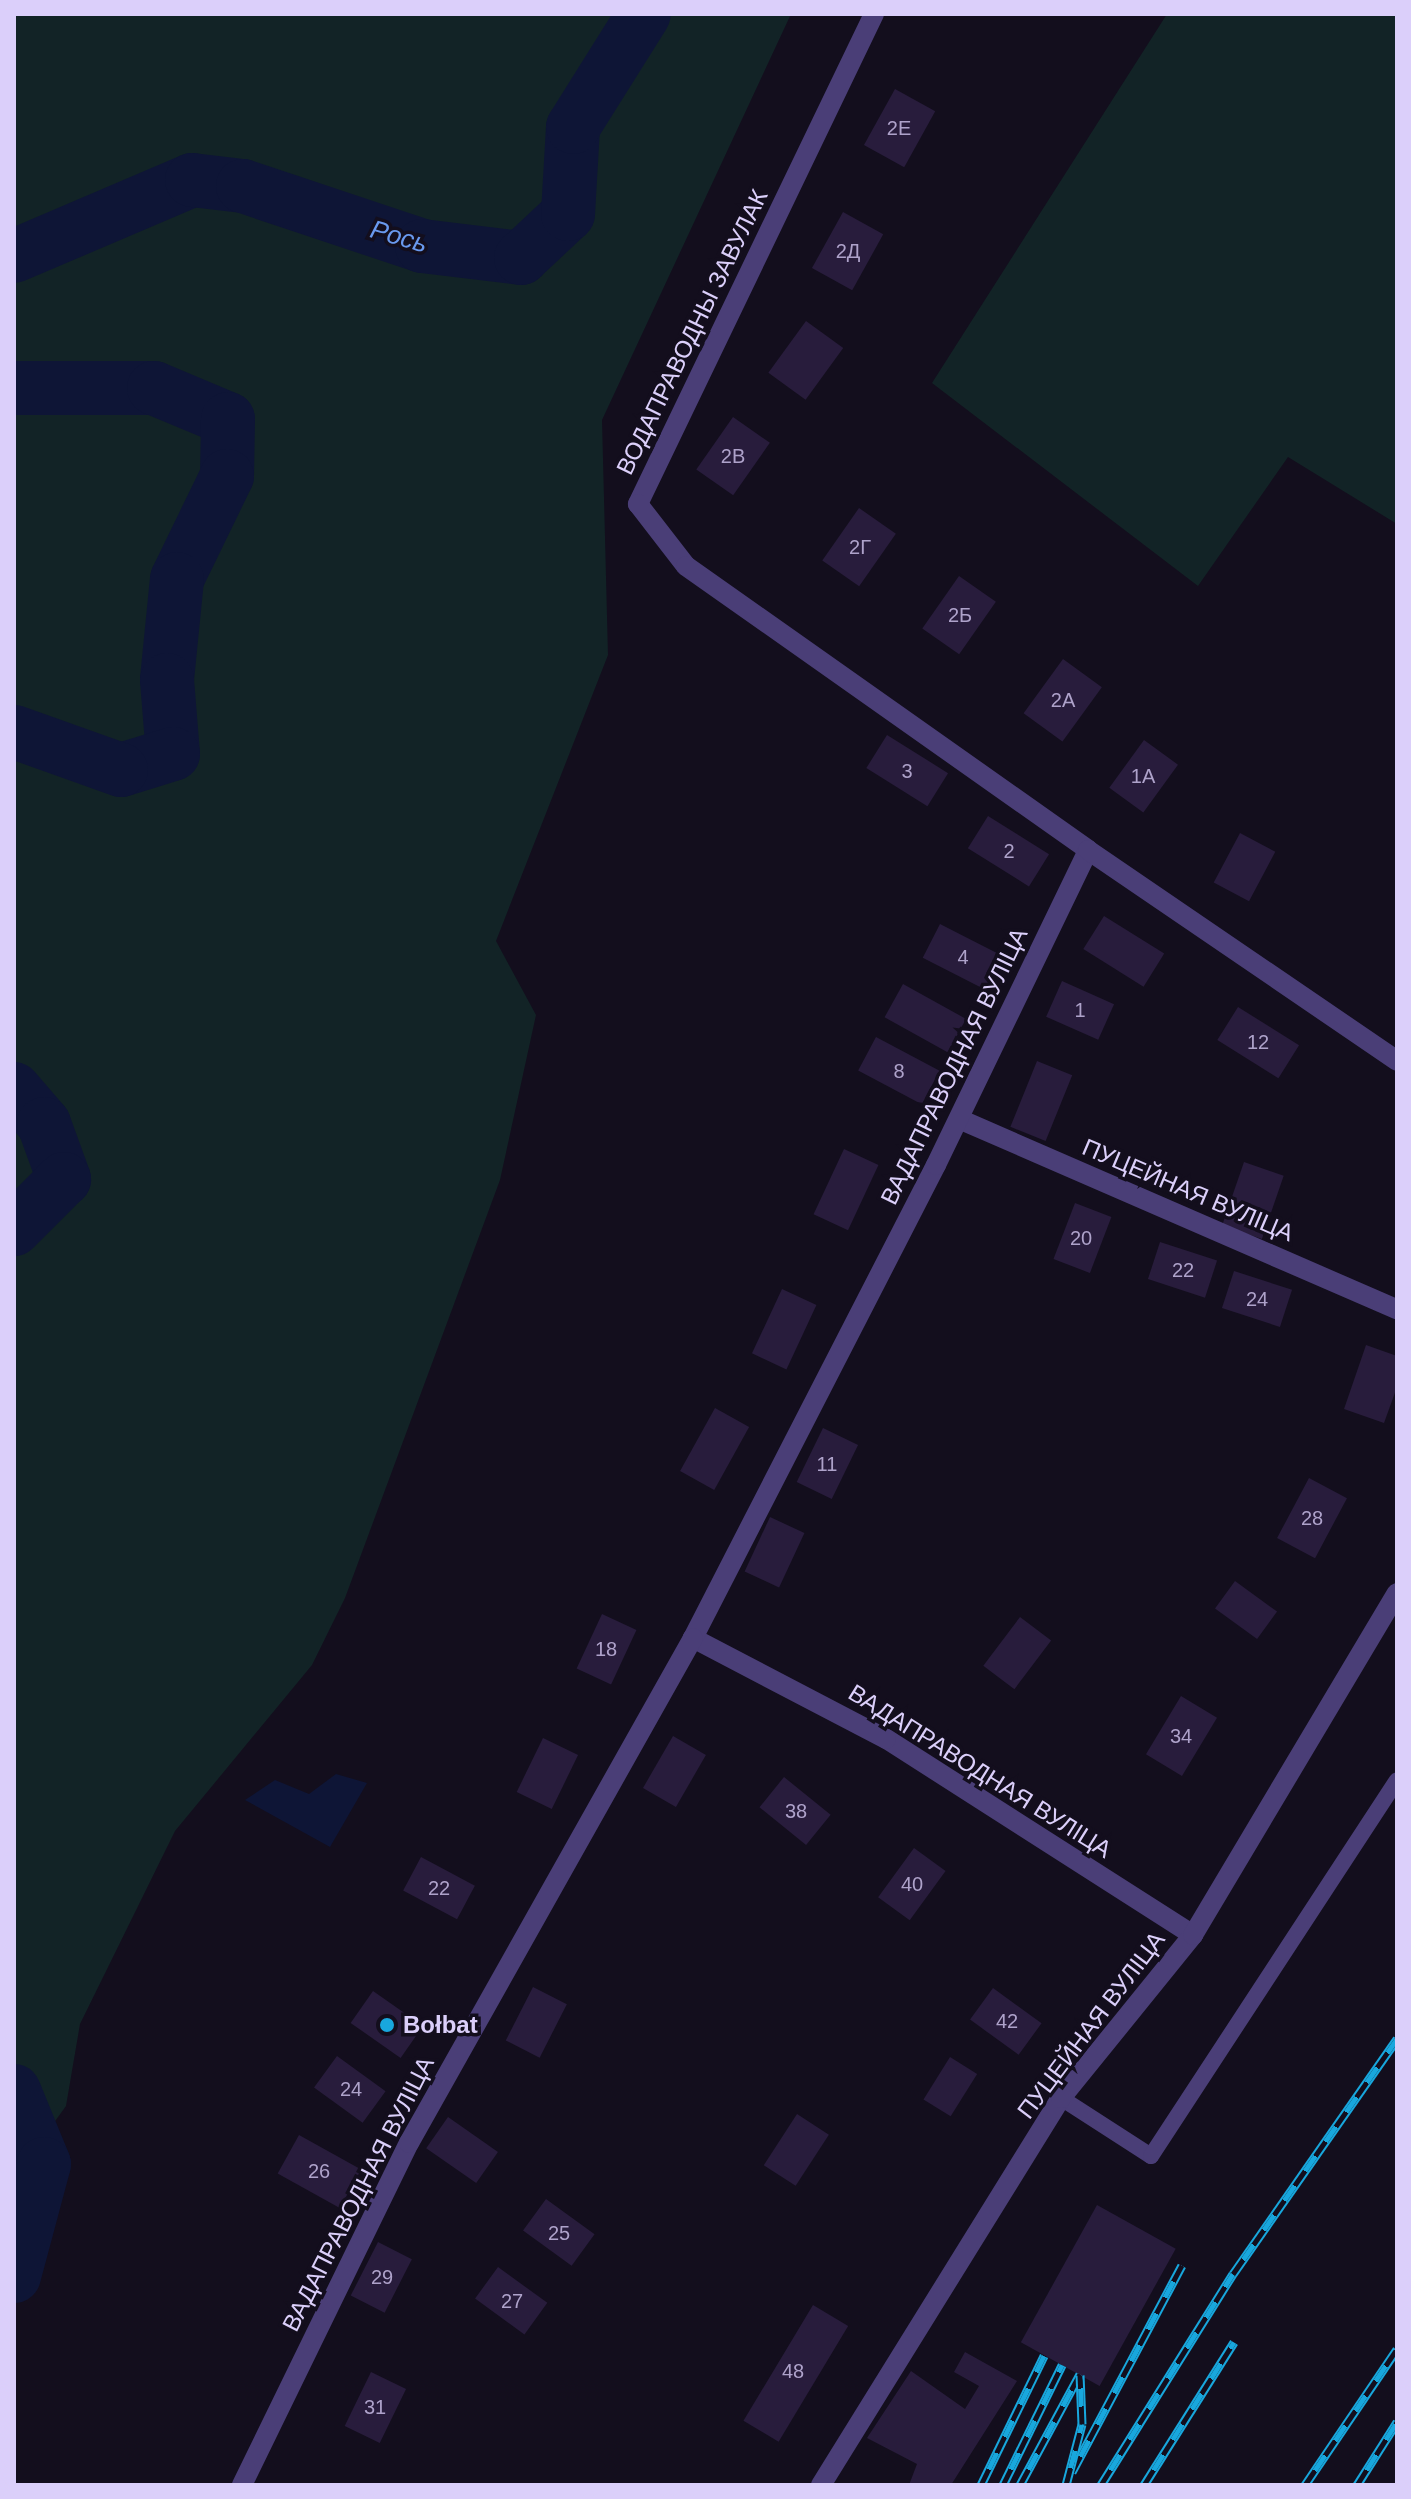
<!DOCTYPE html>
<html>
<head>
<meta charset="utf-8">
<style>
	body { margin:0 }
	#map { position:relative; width:1411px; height:2499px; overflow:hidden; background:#130e1d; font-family:Arial,sans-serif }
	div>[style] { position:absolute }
	.green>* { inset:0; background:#122326 }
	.water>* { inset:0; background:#0e1536 }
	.river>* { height:54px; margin:-27px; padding:0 27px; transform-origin:27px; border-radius:27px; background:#0e1536 }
	.building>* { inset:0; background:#281c3c; transform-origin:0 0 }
	.lane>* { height:16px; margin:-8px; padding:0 8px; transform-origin:8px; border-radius:8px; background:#4a3e77 }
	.street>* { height:20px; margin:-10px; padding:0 10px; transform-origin:10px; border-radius:10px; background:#4a3e77 }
	.rail>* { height:9px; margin-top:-4.5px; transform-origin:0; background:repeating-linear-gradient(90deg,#130e1d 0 18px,#18a7dd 0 36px); box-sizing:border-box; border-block:2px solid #18a7dd }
	.dots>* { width:22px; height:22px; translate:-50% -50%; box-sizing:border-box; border:4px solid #130e1d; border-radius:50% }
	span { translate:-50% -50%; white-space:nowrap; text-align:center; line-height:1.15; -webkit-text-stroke:7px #130e1d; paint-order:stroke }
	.number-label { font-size:20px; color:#aea2ca }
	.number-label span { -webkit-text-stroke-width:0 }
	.street-label { font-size:24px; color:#dbcffa }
	.poi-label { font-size:24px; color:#dbcffa; font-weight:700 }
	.left { translate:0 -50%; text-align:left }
	.water-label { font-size:26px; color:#6999ee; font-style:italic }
	.frame { position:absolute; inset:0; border:16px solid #dbcffa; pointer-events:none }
</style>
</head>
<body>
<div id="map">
	<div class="green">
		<div style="clip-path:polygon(14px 14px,791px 14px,602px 420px,608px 655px,496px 941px,536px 1015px,500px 1180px,345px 1598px,312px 1665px,175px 1831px,80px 2024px,66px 2106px,14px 2178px)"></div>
		<div style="clip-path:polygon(1167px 14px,1397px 14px,1397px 524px,1288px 457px,1198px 586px,932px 383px)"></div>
	</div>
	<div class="water">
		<div style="clip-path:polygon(336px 1774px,367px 1783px,330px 1847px,245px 1800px,275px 1780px,309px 1794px)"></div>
	</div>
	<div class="river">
		<div style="left:14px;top:256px;width:194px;rotate:-23.1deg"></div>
		<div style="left:192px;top:180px;width:51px;rotate:6.7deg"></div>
		<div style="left:243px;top:186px;width:189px;rotate:18.5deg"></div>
		<div style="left:422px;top:246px;width:100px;rotate:6.9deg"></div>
		<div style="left:521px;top:258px;width:64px;rotate:-43.1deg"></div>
		<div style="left:568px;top:214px;width:87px;rotate:-86.7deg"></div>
		<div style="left:573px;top:127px;width:133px;rotate:-57.9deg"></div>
		<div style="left:14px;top:388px;width:140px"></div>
		<div style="left:154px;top:388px;width:80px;rotate:22.7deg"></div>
		<div style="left:228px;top:419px;width:57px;rotate:91deg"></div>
		<div style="left:227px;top:476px;width:114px;rotate:115.9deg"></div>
		<div style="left:177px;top:579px;width:101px;rotate:95.7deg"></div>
		<div style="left:167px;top:680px;width:74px;rotate:85.4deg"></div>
		<div style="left:173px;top:754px;width:54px;rotate:162.9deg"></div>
		<div style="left:121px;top:770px;width:114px;rotate:-160.4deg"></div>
		<div style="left:14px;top:1089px;width:46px;rotate:49.4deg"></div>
		<div style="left:44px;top:1124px;width:59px;rotate:70deg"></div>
		<div style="left:64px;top:1179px;width:71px;rotate:135deg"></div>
		<div style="left:14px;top:2091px;width:79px;rotate:67.7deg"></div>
		<div style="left:44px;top:2164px;width:116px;rotate:105deg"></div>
	</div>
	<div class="building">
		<div style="left:895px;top:89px;width:46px;height:64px;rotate:29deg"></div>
		<div style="left:843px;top:212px;width:46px;height:64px;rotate:29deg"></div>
		<div style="left:806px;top:321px;width:46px;height:64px;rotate:36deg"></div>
		<div style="left:733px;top:417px;width:45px;height:64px;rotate:35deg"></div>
		<div style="left:859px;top:508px;width:45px;height:64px;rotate:35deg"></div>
		<div style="left:959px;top:576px;width:45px;height:64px;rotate:35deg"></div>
		<div style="left:1063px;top:659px;width:48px;height:67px;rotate:36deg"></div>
		<div style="left:887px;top:735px;width:72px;height:39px;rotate:32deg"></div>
		<div style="left:1144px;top:740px;width:42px;height:59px;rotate:36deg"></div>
		<div style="left:988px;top:816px;width:72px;height:38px;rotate:32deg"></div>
		<div style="left:1240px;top:833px;width:40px;height:56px;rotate:28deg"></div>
		<div style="left:1104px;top:916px;width:71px;height:39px;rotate:32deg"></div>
		<div style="left:940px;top:924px;width:72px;height:38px;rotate:27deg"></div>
		<div style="left:1062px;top:981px;width:57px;height:39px;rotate:24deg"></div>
		<div style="left:903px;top:984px;width:72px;height:38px;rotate:29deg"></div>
		<div style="left:1238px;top:1007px;width:72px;height:39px;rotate:32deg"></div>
		<div style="left:876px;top:1037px;width:72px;height:38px;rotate:28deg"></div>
		<div style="left:1037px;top:1061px;width:38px;height:71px;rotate:22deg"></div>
		<div style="left:844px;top:1149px;width:38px;height:72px;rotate:25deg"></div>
		<div style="left:1244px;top:1162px;width:42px;height:67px;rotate:19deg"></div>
		<div style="left:1075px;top:1203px;width:39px;height:60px;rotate:21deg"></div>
		<div style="left:1160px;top:1242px;width:60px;height:39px;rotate:18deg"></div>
		<div style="left:1234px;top:1271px;width:61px;height:39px;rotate:18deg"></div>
		<div style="left:782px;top:1289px;width:38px;height:71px;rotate:25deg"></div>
		<div style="clip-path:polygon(1366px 1345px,1397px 1356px,1397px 1387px,1384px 1423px,1344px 1409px)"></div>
		<div style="left:715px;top:1408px;width:39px;height:72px;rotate:29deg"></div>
		<div style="left:823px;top:1428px;width:39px;height:60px;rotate:26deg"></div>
		<div style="left:1309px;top:1478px;width:43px;height:68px;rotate:28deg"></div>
		<div style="left:770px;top:1517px;width:38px;height:60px;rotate:25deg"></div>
		<div style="left:1235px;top:1581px;width:52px;height:34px;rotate:36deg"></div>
		<div style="left:602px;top:1614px;width:38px;height:60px;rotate:25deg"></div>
		<div style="left:1020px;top:1617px;width:39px;height:61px;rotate:37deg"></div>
		<div style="left:1181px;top:1696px;width:42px;height:68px;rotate:31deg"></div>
		<div style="left:673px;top:1736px;width:38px;height:60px;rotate:30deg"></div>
		<div style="left:543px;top:1738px;width:39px;height:60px;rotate:26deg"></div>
		<div style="left:784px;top:1777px;width:60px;height:39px;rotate:39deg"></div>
		<div style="left:914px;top:1848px;width:39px;height:61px;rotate:36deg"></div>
		<div style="left:421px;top:1857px;width:61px;height:38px;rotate:28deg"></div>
		<div style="left:533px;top:1987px;width:38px;height:60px;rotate:27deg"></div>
		<div style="left:993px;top:1988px;width:60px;height:39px;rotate:36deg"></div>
		<div style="left:373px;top:1991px;width:61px;height:39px;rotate:35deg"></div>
		<div style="left:337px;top:2056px;width:60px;height:39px;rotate:36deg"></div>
		<div style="left:950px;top:2057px;width:32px;height:50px;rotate:32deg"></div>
		<div style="left:797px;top:2114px;width:38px;height:61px;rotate:33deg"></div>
		<div style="left:448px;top:2117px;width:61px;height:38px;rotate:35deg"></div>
		<div style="left:299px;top:2135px;width:71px;height:44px;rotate:29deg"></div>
		<div style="left:546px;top:2199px;width:60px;height:39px;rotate:36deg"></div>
		<div style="left:1097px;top:2205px;width:90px;height:157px;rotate:29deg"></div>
		<div style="left:378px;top:2242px;width:38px;height:60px;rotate:27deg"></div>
		<div style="left:498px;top:2267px;width:61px;height:39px;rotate:36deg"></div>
		<div style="left:813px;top:2305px;width:41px;height:135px;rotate:31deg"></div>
		<div style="clip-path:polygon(965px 2352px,1017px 2381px,951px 2485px,909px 2485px,917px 2464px,867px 2438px,911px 2371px,965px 2409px,979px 2386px,954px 2372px)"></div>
		<div style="left:371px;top:2372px;width:39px;height:60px;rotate:26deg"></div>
	</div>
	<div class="lane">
		<div style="left:1061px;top:2098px;width:107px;rotate:32.8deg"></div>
		<div style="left:1151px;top:2156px;width:449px;rotate:-56.8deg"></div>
	</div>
	<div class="street">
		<div style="left:874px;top:14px;width:544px;rotate:115.72deg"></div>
		<div style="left:638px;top:504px;width:78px;rotate:52.3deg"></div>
		<div style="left:686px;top:566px;width:492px;rotate:35.2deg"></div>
		<div style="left:959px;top:1119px;width:477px;rotate:23.5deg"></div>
		<div style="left:1193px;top:1935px;width:364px;rotate:-147.4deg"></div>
		<div style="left:886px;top:1739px;width:218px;rotate:-152.4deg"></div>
		<div style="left:693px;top:1638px;width:532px;rotate:-62.81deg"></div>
		<div style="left:936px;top:1165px;width:350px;rotate:-64.2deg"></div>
		<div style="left:1088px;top:850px;width:374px;rotate:34.3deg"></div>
		<div style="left:242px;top:2485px;width:381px;rotate:-64deg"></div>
		<div style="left:409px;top:2143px;width:579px;rotate:-60.65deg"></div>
		<div style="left:821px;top:2485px;width:455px;rotate:-58.2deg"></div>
		<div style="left:1061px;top:2098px;width:210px;rotate:-51deg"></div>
		<div style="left:1193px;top:1935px;width:398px;rotate:-59.2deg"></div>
	</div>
	<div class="rail">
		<div style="left:1072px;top:2472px;width:234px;rotate:-62deg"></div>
		<div style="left:981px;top:2485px;width:144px;rotate:-64deg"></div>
		<div style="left:1003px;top:2485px;width:134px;rotate:-63.8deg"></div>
		<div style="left:1020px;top:2485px;width:126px;rotate:-61.6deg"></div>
		<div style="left:1066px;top:2485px;width:63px;rotate:-75.3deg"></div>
		<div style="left:1082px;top:2424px;width:49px;rotate:-92.3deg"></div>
		<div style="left:1101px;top:2485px;width:249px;rotate:-58deg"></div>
		<div style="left:1233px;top:2274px;width:287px;rotate:-55.1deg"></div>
		<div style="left:1144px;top:2485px;width:169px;rotate:-57.8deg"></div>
		<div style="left:1305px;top:2485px;width:164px;rotate:-55.9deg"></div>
		<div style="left:1357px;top:2485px;width:75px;rotate:-57.6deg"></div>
	</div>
	<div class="dots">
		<div style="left:387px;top:2025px;background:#18a7dd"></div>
	</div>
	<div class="number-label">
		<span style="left:899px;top:128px">2Е</span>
		<span style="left:848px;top:251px">2Д</span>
		<span style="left:733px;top:456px">2В</span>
		<span style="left:860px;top:547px">2Г</span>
		<span style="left:960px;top:615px">2Б</span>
		<span style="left:1063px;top:700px">2А</span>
		<span style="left:907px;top:771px">3</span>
		<span style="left:1143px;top:776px">1А</span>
		<span style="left:1009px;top:851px">2</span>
		<span style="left:963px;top:957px">4</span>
		<span style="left:1080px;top:1010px">1</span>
		<span style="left:1258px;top:1042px">12</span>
		<span style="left:899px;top:1071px">8</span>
		<span style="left:1081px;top:1238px">20</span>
		<span style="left:1183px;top:1270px">22</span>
		<span style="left:1257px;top:1299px">24</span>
		<span style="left:827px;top:1464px">11</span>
		<span style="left:1312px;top:1518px">28</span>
		<span style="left:606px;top:1649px">18</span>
		<span style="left:1181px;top:1736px">34</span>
		<span style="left:796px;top:1811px">38</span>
		<span style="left:912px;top:1884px">40</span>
		<span style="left:439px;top:1888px">22</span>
		<span style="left:1007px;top:2021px">42</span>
		<span style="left:351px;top:2089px">24</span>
		<span style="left:319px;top:2171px">26</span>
		<span style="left:559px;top:2233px">25</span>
		<span style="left:382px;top:2277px">29</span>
		<span style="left:512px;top:2301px">27</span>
		<span style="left:793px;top:2371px">48</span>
		<span style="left:375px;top:2407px">31</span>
	</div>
	<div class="street-label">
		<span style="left:692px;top:332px;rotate:-64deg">ВОДАПРАВОДНЫ ЗАВУЛАК</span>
		<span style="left:954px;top:1066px;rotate:-64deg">ВАДАПРАВОДНАЯ ВУЛІЦА</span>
		<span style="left:1188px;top:1190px;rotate:23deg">ПУЦЕЙНАЯ ВУЛІЦА</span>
		<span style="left:980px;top:1771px;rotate:32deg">ВАДАПРАВОДНАЯ ВУЛІЦА</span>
		<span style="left:1091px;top:2025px;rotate:-53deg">ПУЦЕЙНАЯ ВУЛІЦА</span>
		<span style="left:358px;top:2194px;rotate:-63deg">ВАДАПРАВОДНАЯ ВУЛІЦА</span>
	</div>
	<div class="poi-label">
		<span class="left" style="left:403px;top:2025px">Bołbat</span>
	</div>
	<div class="water-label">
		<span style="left:399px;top:237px;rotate:16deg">Рось</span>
	</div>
	<div class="frame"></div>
</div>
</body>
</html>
